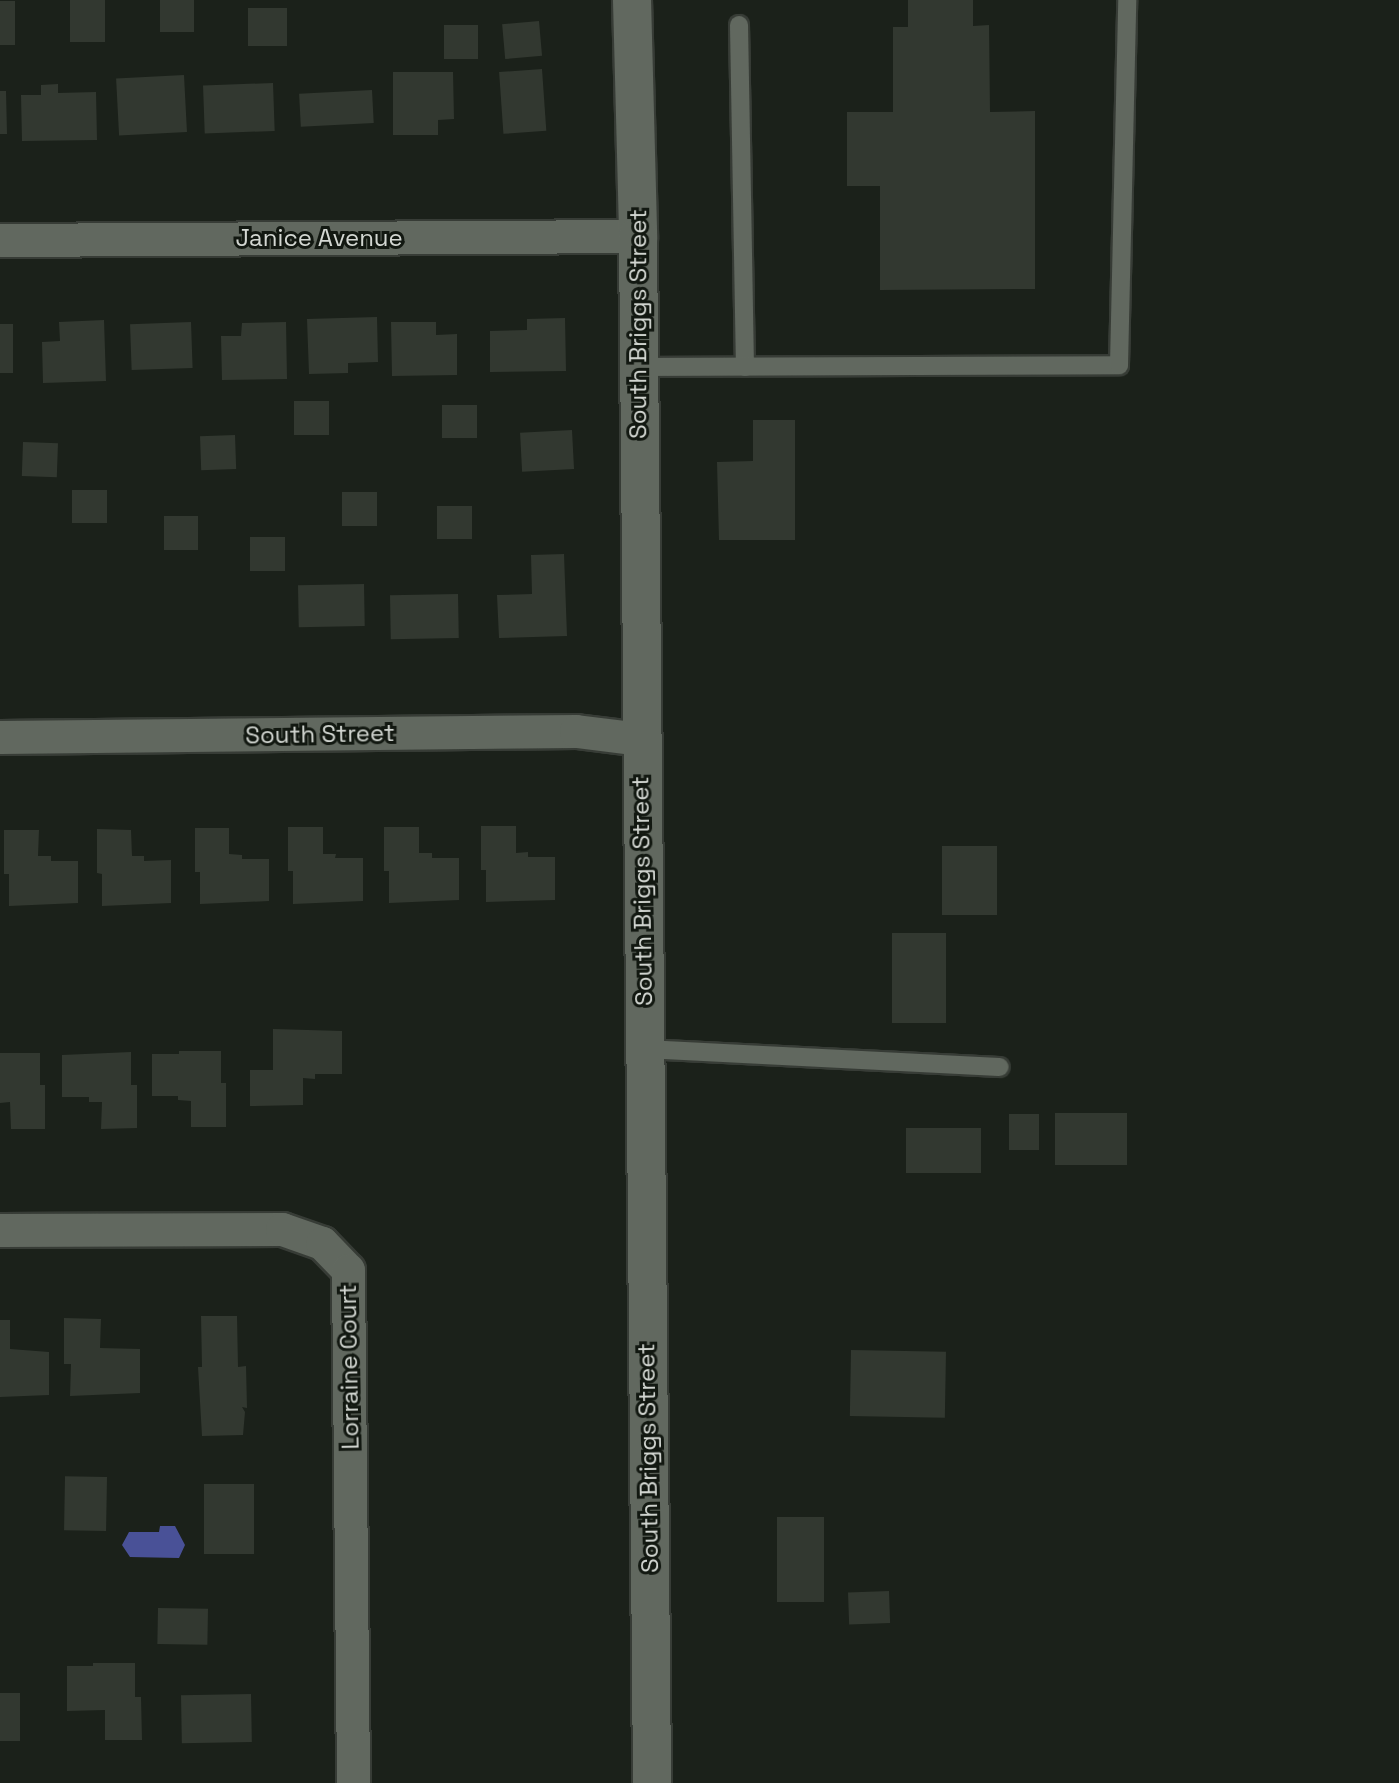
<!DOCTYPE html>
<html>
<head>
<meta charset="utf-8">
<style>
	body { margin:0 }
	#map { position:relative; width:1399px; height:1783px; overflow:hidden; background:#1b211a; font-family:"Space Grotesk",sans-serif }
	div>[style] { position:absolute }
	.water>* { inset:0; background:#495197 }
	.building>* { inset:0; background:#323830; transform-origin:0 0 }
	.roads { filter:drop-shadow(2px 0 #373c36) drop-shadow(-2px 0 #373c36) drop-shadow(0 2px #373c36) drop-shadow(0 -2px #373c36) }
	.service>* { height:18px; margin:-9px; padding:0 9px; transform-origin:9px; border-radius:9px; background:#61685f }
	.minor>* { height:33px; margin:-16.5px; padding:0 16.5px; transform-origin:16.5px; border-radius:16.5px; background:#61685f }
	.tertiary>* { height:38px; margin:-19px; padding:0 19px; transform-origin:19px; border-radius:19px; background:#61685f }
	span { translate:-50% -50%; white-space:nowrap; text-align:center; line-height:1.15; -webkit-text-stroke:6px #121811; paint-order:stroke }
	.street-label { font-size:24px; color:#d3d7d2 }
</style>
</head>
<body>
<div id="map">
	<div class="water">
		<div style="clip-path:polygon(160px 1526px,175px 1526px,185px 1545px,179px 1558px,130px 1557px,122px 1545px,129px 1532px,159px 1532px)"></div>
	</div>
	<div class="building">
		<div style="left:70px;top:0;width:35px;height:42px"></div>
		<div style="left:160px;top:0;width:34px;height:32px"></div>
		<div style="clip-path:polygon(908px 0,973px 0,973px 26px,989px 25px,990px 112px,1035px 111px,1035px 289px,880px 290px,880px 186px,847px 186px,847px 112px,893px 112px,893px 27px,908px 27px)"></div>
		<div style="left:0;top:1px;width:15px;height:44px"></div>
		<div style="left:248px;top:8px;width:39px;height:38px"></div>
		<div style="left:539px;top:21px;width:35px;height:37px;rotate:85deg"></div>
		<div style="left:478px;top:25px;width:34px;height:34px;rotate:90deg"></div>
		<div style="left:542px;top:69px;width:62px;height:43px;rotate:86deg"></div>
		<div style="clip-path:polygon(393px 72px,453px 72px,454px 119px,438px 120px,438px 135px,393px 135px)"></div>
		<div style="left:184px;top:75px;width:57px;height:68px;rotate:87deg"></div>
		<div style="left:273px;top:83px;width:48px;height:70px;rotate:88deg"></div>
		<div style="clip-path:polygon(58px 84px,58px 93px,96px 92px,97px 140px,22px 141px,21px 95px,41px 95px,41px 85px)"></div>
		<div style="left:372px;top:90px;width:33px;height:73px;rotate:87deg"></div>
		<div style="clip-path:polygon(0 91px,6px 91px,7px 134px,0 134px)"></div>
		<div style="clip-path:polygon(377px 317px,378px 362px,348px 363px,348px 373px,309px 374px,307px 319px)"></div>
		<div style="clip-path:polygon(565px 318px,566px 371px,490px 372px,490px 331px,527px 330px,527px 319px)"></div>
		<div style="clip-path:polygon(104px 320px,106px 381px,43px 383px,42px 342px,60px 341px,59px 322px)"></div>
		<div style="left:191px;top:322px;width:46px;height:61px;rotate:88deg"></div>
		<div style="clip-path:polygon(286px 322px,287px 379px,222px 380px,221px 336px,241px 336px,242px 323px)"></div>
		<div style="clip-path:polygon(391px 322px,436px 322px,436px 335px,457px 334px,457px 375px,392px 376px)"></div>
		<div style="left:0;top:324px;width:13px;height:49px"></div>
		<div style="left:294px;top:401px;width:35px;height:34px"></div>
		<div style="left:442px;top:405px;width:35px;height:33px"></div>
		<div style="clip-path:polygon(753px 420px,795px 420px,795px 540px,719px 540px,717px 462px,753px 461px)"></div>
		<div style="left:572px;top:430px;width:39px;height:52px;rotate:87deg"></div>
		<div style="left:235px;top:435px;width:34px;height:35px;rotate:88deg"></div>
		<div style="left:23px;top:442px;width:35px;height:34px;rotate:2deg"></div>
		<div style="left:72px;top:490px;width:35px;height:33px"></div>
		<div style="left:342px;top:492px;width:35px;height:34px"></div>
		<div style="left:437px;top:506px;width:35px;height:33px"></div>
		<div style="left:164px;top:516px;width:34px;height:34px"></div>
		<div style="left:250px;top:537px;width:35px;height:34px"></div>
		<div style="clip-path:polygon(564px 554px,567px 636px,499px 638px,497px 595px,532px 594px,531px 555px)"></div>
		<div style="left:364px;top:584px;width:42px;height:66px;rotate:89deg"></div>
		<div style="left:458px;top:594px;width:44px;height:68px;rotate:89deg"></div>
		<div style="clip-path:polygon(481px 826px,516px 826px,516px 853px,528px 852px,528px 857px,555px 857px,555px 900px,486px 902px,486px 870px,481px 870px)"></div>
		<div style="clip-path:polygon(288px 827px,323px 827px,323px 854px,336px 854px,335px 858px,363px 858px,363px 901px,293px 904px,293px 871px,288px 871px)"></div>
		<div style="clip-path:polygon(384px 827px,419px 827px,419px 853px,432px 853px,432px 858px,459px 858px,459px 900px,389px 903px,389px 871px,384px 871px)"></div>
		<div style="clip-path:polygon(195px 828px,229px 828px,229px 854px,242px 855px,242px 859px,269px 859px,269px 901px,200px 904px,200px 872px,195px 872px)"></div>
		<div style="clip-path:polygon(97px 829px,131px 830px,132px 856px,144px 856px,144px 861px,171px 860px,171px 903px,102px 906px,102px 874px,97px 873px)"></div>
		<div style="clip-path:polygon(4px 830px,39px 830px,38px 856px,51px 856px,51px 861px,78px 861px,78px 903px,9px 906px,9px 874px,4px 874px)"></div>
		<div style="left:942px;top:846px;width:55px;height:69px"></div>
		<div style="left:892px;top:933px;width:54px;height:90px"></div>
		<div style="clip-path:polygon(273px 1029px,342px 1031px,342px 1074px,315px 1074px,315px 1079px,303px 1078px,303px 1105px,250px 1106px,250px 1070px,273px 1070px)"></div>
		<div style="clip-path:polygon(179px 1051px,221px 1051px,221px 1083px,226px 1083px,226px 1127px,191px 1127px,191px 1101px,178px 1100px,178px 1096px,152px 1096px,152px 1054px,179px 1054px)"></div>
		<div style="clip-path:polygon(131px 1052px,131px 1085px,137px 1085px,137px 1128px,101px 1129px,102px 1102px,89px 1102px,89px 1097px,62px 1097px,62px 1055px)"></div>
		<div style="clip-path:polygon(0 1053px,40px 1053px,40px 1085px,45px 1085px,45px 1129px,11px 1129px,10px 1102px,0 1103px)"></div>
		<div style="left:1055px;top:1113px;width:72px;height:52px"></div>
		<div style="left:1009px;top:1114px;width:30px;height:36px"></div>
		<div style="left:906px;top:1128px;width:75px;height:45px"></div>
		<div style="clip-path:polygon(201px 1316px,237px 1316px,238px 1367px,246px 1366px,247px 1408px,242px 1407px,245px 1412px,243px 1435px,202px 1436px,198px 1367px,202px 1367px)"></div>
		<div style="clip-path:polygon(64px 1318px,101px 1319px,100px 1348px,140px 1349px,140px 1393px,70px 1396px,71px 1364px,64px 1364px)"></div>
		<div style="clip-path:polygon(0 1320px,10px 1320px,10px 1349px,49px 1352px,49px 1395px,0 1397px)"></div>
		<div style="left:851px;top:1350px;width:95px;height:66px;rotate:1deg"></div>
		<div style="left:107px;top:1477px;width:54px;height:42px;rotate:91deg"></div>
		<div style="left:204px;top:1484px;width:50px;height:70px"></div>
		<div style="left:777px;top:1517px;width:47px;height:85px"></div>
		<div style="left:889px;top:1591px;width:32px;height:41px;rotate:88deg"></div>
		<div style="left:158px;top:1608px;width:50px;height:36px;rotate:1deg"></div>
		<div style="clip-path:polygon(93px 1663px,135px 1663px,135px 1697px,141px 1697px,142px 1740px,105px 1740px,105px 1710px,67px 1711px,67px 1666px,93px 1666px)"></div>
		<div style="left:0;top:1693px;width:20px;height:48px"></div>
		<div style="left:251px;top:1694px;width:48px;height:70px;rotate:89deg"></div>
	</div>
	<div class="roads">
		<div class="service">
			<div style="left:739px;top:25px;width:342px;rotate:89deg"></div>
			<div style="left:639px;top:367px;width:480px;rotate:-0.2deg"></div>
			<div style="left:1119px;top:365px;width:365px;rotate:-88.7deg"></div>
			<div style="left:644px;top:1049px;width:356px;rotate:2.9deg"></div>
		</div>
		<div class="minor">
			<div style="left:0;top:240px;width:638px;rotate:-0.36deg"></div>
			<div style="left:0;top:737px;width:576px;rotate:-0.6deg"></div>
			<div style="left:576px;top:731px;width:64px;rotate:7.1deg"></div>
			<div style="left:0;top:1230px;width:282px;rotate:-0.2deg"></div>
			<div style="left:282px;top:1229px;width:42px;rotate:19.3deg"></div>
			<div style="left:322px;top:1243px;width:37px;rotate:46deg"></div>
			<div style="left:348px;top:1270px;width:513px;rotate:89.44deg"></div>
		</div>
		<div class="tertiary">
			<div style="left:632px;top:0;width:236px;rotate:88.5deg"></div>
			<div style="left:638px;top:236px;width:1547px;rotate:89.48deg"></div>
		</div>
	</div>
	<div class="street-label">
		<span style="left:319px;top:238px">Janice Avenue</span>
		<span style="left:638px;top:324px;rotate:-90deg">South Briggs Street</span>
		<span style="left:320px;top:734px;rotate:-1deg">South Street</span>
		<span style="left:642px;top:891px;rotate:-91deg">South Briggs Street</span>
		<span style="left:349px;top:1367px;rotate:-91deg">Lorraine Court</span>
		<span style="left:648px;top:1458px;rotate:-91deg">South Briggs Street</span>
	</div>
</div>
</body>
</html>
